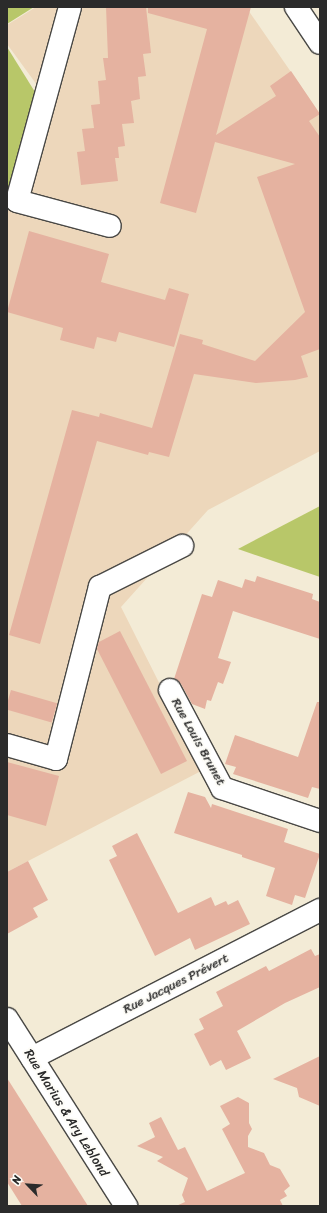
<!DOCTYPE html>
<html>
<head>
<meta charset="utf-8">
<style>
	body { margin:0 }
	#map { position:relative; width:327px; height:1213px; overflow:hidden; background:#f3ebd6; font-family:Sriracha,sans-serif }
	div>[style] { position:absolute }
	.built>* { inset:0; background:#edd7bb }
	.green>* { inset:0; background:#b8c769 }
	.building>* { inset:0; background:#e5b2a0; transform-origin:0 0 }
	.roads { filter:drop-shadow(1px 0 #494845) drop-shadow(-1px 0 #494845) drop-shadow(0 1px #494845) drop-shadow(0 -1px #494845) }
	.minor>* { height:22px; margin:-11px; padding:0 11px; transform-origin:11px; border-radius:11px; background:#fff }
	span { translate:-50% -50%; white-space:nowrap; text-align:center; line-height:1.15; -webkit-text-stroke:4px #fdfcf7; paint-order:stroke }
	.street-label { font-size:13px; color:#2b2b2b }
	.frame { position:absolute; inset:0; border:8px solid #2b2b2b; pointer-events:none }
	.north { position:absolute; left:8px; top:1165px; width:40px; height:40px; -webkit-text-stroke:3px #fdfcf7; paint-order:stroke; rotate:295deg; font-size:11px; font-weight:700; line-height:16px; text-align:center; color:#2b2b2b }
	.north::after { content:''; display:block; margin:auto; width:14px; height:18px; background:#2b2b2b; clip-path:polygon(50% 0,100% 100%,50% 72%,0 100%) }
</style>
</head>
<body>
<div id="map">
	<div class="built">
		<div style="clip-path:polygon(36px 7px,246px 7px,320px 114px,320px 451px,208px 510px,121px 607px,203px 770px,7px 872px,7px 194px,37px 85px,7px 44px,7px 25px)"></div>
	</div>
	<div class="green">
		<div style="clip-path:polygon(7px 7px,34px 7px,7px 24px)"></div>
		<div style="clip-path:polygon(7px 47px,35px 92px,7px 197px)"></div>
		<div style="clip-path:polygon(320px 506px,320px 577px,238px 549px)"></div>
	</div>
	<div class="building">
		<div style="clip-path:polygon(106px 7px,146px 7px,151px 53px,143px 54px,146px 76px,138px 77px,140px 99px,131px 101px,134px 123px,122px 124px,125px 146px,118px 147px,119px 158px,115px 158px,118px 181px,81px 185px,77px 152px,85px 151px,82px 129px,94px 128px,91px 105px,100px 104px,98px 81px,106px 80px,103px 58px,108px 58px)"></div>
		<div style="clip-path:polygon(148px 7px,251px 7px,216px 135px,276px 96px,270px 86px,291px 71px,320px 114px,309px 121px,320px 137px,320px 349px,301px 356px,308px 377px,295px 380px,256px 383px,194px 374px,169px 457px,149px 452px,148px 455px,97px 441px,40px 644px,9px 635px,72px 410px,99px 417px,100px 413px,152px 428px,180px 334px,203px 340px,202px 344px,255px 361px,305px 312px,257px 177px,295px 164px,215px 142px,196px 213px,160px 203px,207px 29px,148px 13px)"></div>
		<div style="clip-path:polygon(29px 231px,109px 254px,101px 282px,165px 300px,169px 288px,189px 294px,174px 347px,119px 332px,116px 342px,97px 337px,94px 349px,60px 340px,63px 328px,7px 312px)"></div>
		<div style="clip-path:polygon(257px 576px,313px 594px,312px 599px,320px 602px,320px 639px,233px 611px,218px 658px,231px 662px,223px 684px,218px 682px,211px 701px,207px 700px,205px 709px,192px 704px,181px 684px,174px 679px,202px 594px,212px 597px,218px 580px,242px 588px,245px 579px,255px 582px)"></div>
		<div style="clip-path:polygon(120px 631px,187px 761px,161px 774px,97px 649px,99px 642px)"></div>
		<div style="left:11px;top:690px;width:48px;height:20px;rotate:16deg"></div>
		<div style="clip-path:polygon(317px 702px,320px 702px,320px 789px,312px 787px,308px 798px,233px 774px,236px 767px,225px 764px,235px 735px,298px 757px)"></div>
		<div style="clip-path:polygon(7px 762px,59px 776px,46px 826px,7px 815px)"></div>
		<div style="clip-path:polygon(188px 792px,205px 797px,211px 808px,212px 804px,288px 829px,284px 842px,320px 854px,305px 898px,295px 895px,292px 905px,266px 896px,275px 868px,242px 857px,242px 855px,174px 833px)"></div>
		<div style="clip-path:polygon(137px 833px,178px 913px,211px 897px,215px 906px,226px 901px,228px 905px,238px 900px,250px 924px,195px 950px,190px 938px,155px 956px,109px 860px,117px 856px,112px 846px)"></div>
		<div style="clip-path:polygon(28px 861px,48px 900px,33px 908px,38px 917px,7px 934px,7px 872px)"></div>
		<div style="clip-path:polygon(311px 949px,315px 956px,320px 954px,320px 987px,285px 1003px,237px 1031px,251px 1058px,226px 1070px,221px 1060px,210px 1066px,194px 1034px,204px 1029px,199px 1019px,223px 1006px,216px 992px,266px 966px,269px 971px)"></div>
		<div style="clip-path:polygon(320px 1056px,320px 1106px,299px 1097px,297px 1088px,273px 1079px)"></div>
		<div style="clip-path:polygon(7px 1078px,88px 1206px,22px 1206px,7px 1182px)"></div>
		<div style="clip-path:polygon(238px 1097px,249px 1103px,249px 1123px,252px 1129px,248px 1136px,248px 1147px,264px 1153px,270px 1165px,280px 1169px,290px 1186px,284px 1191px,287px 1196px,280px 1200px,283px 1206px,176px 1206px,185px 1202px,182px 1195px,188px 1178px,157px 1161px,163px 1157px,137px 1146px,155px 1137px,149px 1123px,161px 1117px,178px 1150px,185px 1147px,207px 1191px,245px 1173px,222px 1129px,230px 1124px,220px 1106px)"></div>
	</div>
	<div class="roads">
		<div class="minor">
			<div style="left:70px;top:7px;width:201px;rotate:105.3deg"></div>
			<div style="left:17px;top:201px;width:96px;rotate:15deg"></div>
			<div style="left:296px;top:7px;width:43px;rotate:56.3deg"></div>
			<div style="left:170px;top:690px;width:111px;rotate:62deg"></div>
			<div style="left:222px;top:788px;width:103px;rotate:18.6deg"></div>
			<div style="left:7px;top:745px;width:51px;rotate:15.9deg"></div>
			<div style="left:56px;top:759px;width:178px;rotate:-75.7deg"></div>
			<div style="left:100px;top:587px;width:92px;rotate:-26.6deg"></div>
			<div style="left:7px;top:1019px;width:222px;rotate:57.5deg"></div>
			<div style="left:32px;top:1058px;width:324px;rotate:-27.2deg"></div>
		</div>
	</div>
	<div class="street-label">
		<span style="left:198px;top:742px;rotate:61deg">Rue Louis Brunet</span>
		<span style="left:176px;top:984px;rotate:-27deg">Rue Jacques Prévert</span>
		<span style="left:66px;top:1113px;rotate:58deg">Rue Marius &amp; Ary Leblond</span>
	</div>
	<div class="frame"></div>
	<div class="north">N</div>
</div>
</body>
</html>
